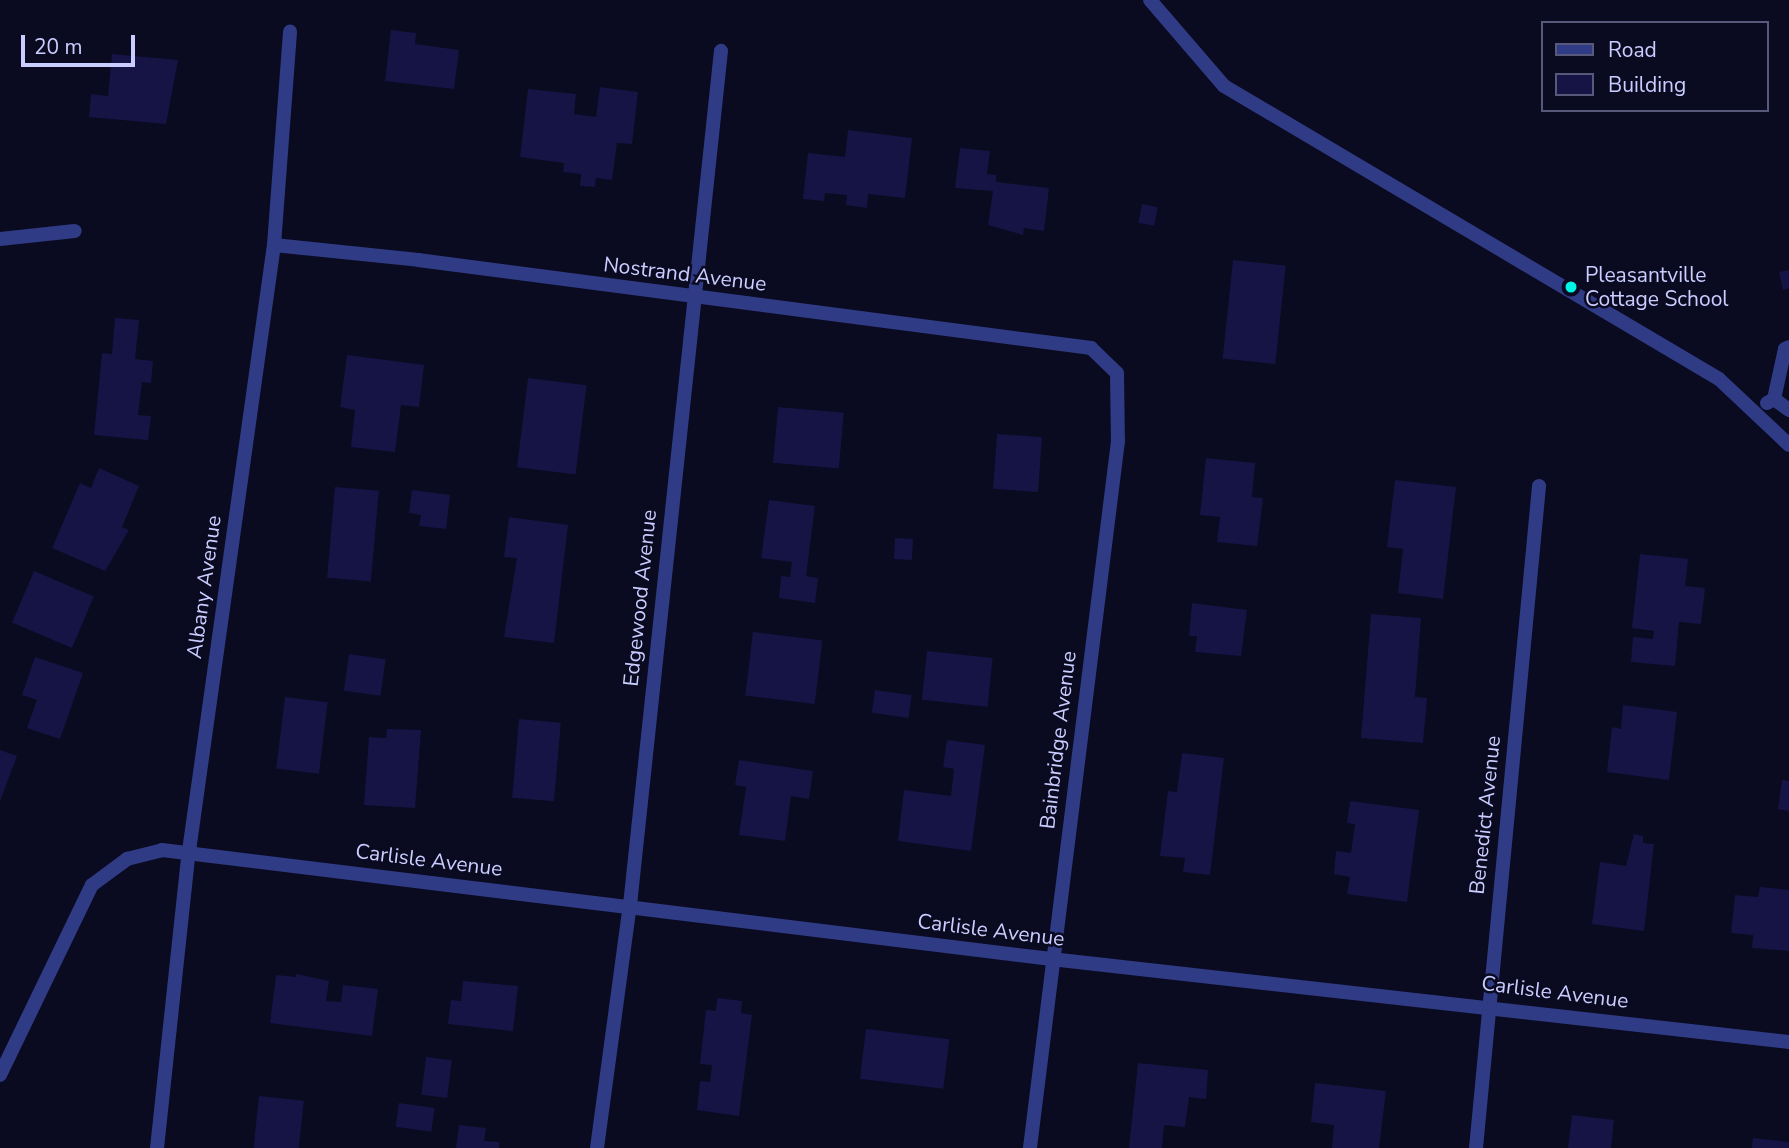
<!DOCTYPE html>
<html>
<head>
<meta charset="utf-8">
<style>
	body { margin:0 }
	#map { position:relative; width:1789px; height:1148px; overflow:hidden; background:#0a0a21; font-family:"Nunito Sans",sans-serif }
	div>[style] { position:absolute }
	.building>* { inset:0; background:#161444; transform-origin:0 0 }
	.service>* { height:14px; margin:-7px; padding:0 7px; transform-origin:7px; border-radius:7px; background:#303b85 }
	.minor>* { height:14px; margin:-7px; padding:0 7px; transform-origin:7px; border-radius:7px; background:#303b85 }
	.dots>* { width:19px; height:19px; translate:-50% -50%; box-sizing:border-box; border:4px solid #0a0a21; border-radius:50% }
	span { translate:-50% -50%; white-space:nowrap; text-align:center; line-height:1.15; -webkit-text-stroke:5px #0a0a21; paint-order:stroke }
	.street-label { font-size:21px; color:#cacdff }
	.poi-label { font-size:21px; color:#cacdff }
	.left { translate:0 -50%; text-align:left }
	.legend { position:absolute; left:1541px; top:21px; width:228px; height:91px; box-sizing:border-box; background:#0a0a21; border:2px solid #57587a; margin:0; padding:9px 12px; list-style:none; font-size:21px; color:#cacdff }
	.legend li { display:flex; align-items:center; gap:14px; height:35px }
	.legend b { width:35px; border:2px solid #57587a }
	.scale { position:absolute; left:21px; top:35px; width:114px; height:32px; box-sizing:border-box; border:4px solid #cacdff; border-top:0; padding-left:9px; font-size:21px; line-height:24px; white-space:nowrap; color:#cacdff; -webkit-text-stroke:5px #0a0a21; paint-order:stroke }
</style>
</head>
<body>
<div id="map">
	<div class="building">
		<div style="clip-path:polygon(391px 30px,416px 33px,415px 44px,459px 50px,454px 89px,385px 81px)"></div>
		<div style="clip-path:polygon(112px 54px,178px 60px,166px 124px,89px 117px,91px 94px,108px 96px)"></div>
		<div style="clip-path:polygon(600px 87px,638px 92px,632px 144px,617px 143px,612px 180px,596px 178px,595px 187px,580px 186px,581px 174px,563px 172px,564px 163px,520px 157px,528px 89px,576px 94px,574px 114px,596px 117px)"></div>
		<div style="clip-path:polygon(848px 130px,912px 138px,905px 198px,868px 194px,867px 208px,846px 205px,847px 195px,825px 193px,824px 201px,803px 199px,808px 153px,845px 157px)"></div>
		<div style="clip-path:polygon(960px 148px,990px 151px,987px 174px,996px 175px,996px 182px,1049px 188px,1044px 231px,1024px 228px,1023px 235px,988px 225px,993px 191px,955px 188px)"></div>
		<div style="left:1142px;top:204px;width:16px;height:19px;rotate:11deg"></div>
		<div style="left:1233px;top:260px;width:53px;height:99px;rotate:6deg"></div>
		<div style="clip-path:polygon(1789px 270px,1789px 288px,1783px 290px,1779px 272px)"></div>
		<div style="clip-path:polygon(115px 318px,139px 320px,135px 359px,153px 361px,151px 383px,142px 382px,138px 415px,151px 416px,148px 440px,94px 435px,102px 353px,112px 354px)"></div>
		<div style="clip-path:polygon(347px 355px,424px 365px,419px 407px,401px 405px,395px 452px,351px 447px,355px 410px,340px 407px)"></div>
		<div style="left:528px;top:378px;width:59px;height:90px;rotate:7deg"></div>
		<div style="left:778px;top:407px;width:66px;height:56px;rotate:5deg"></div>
		<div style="left:997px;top:434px;width:45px;height:55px;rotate:4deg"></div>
		<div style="clip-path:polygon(1206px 458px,1255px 463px,1252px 497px,1263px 498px,1257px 546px,1217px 542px,1220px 517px,1200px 515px)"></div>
		<div style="clip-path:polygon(99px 468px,139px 486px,122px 527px,129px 530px,105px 571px,52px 548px,80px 483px,91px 488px)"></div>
		<div style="clip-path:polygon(1395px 480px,1456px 487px,1443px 599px,1398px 593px,1403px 549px,1387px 547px)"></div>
		<div style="left:335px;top:487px;width:44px;height:91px;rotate:5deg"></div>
		<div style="clip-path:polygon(412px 490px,450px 495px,446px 529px,419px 526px,421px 515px,409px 513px)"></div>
		<div style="clip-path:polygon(769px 500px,815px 506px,806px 576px,818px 578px,815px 603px,779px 598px,781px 576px,790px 577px,792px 562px,761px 558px)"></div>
		<div style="clip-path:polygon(509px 517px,568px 525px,554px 643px,504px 637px,517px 558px,504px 557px)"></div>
		<div style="left:895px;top:538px;width:18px;height:21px;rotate:3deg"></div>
		<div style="clip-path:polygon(1640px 554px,1688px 559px,1685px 586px,1705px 588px,1701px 624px,1679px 622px,1675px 666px,1631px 662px,1633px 637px,1653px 639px,1654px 631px,1632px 628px)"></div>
		<div style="left:34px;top:571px;width:65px;height:56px;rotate:23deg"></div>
		<div style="clip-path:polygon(1192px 603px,1247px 610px,1241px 656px,1195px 652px,1197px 636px,1189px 636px)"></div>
		<div style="clip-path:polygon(1371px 614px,1421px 618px,1415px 697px,1427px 698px,1423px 743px,1361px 738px)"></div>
		<div style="left:753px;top:632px;width:70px;height:64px;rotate:7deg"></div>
		<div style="left:927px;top:651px;width:66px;height:49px;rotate:6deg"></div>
		<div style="left:349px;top:654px;width:37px;height:37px;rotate:8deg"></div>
		<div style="clip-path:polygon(35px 657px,83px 673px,60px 739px,27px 728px,37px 700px,22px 695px)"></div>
		<div style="left:875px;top:690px;width:37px;height:23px;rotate:8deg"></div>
		<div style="left:285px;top:697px;width:43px;height:72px;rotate:7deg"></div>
		<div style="clip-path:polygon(1623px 705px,1677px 712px,1669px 780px,1607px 772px,1612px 727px,1621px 729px)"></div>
		<div style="left:519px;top:719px;width:42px;height:79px;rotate:5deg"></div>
		<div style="clip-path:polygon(387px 729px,421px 730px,415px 808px,364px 805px,369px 737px,386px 738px)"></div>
		<div style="clip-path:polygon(947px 740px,985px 745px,971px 851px,898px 841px,904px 790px,951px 796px,954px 769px,943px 767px)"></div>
		<div style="clip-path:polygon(0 750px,17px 756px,0 801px)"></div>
		<div style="clip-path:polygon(1182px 753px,1224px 758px,1210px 875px,1183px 872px,1185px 858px,1160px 856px,1168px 791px,1177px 792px)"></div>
		<div style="clip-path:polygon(739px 760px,813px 771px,809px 799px,791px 796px,785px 841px,739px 835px,746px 787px,735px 785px)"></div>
		<div style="clip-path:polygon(1782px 780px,1789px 781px,1789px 811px,1778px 809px)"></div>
		<div style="clip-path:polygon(1350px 801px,1419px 810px,1407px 902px,1347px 894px,1350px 877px,1334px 874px,1336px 851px,1351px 853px,1355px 824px,1347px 823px)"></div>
		<div style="clip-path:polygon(1634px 834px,1643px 836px,1643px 843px,1654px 844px,1644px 931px,1592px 924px,1600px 862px,1626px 866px)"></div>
		<div style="clip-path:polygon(1760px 887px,1789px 890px,1789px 951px,1752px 948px,1753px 935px,1731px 933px,1735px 895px,1758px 897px)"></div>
		<div style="clip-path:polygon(296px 974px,329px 981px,326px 1001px,341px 1002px,343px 985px,378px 989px,372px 1036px,270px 1023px,276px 975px,296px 977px)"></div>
		<div style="clip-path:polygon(463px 981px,518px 986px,513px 1031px,448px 1024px,451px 1000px,461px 1001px)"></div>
		<div style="clip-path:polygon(717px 998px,742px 1001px,741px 1013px,752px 1015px,739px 1116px,697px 1110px,700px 1081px,710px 1082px,712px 1065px,700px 1064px,706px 1010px,716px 1011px)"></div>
		<div style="left:866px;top:1029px;width:84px;height:50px;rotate:7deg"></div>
		<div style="left:426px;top:1057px;width:26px;height:38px;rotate:7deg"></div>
		<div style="clip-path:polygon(1138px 1063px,1208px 1070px,1206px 1099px,1189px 1097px,1185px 1127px,1164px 1125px,1162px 1148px,1129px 1148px)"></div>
		<div style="clip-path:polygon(1315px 1083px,1386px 1091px,1379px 1148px,1332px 1148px,1334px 1125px,1311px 1122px)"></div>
		<div style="left:259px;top:1096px;width:45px;height:52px;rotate:6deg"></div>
		<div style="left:399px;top:1103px;width:36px;height:24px;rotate:8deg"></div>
		<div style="clip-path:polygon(1572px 1115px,1614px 1120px,1611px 1148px,1568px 1148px)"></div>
		<div style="clip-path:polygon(459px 1125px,486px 1128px,484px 1141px,499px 1142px,499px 1148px,456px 1148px)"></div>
		<div style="clip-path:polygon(1753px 1138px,1789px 1142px,1789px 1148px,1752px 1148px)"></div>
	</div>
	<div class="service">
		<div style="left:1150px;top:0;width:113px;rotate:49.3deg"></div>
		<div style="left:1224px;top:86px;width:575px;rotate:30.62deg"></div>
		<div style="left:1719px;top:379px;width:96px;rotate:43.3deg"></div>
		<div style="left:1774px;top:399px;width:51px;rotate:-77.6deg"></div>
		<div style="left:1785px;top:349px;width:4px;rotate:-27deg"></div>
		<div style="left:1767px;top:403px;width:8px;rotate:-30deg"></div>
		<div style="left:1774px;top:399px;width:19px;rotate:36deg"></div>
	</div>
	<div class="minor">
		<div style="left:0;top:239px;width:75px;rotate:-6.1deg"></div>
		<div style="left:274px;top:245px;width:145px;rotate:5.9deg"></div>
		<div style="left:418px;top:260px;width:679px;rotate:7.45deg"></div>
		<div style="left:1091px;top:348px;width:36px;rotate:44deg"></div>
		<div style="left:1117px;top:373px;width:68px;rotate:89.2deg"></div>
		<div style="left:1118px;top:441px;width:712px;rotate:97.1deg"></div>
		<div style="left:0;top:1075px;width:211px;rotate:-64.2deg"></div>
		<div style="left:92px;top:885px;width:44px;rotate:-36.6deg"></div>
		<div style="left:127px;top:859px;width:36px;rotate:-14deg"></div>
		<div style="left:162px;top:850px;width:896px;rotate:6.99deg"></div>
		<div style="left:1051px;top:959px;width:743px;rotate:6.42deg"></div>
		<div style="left:157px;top:1148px;width:299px;rotate:-83.9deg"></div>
		<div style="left:189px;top:851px;width:612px;rotate:-82.02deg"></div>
		<div style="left:274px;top:245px;width:214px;rotate:-85.7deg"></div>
		<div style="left:597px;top:1148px;width:245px;rotate:-82.3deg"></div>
		<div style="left:630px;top:905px;width:859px;rotate:-83.92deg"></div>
		<div style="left:1476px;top:1148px;width:665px;rotate:-84.56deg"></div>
	</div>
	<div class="dots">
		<div style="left:1571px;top:287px;background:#00f5e4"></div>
	</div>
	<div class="street-label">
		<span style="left:685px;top:274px;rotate:7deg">Nostrand Avenue</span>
		<span style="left:204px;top:587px;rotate:-82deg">Albany Avenue</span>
		<span style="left:640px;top:598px;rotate:-84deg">Edgewood Avenue</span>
		<span style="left:1058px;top:740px;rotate:-83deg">Bainbridge Avenue</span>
		<span style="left:1485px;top:815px;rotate:-84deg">Benedict Avenue</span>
		<span style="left:429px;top:860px;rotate:7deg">Carlisle Avenue</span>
		<span style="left:991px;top:930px;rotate:7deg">Carlisle Avenue</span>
		<span style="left:1555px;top:992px;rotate:7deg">Carlisle Avenue</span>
	</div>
	<div class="poi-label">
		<span class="left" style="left:1585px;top:287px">Pleasantville<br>Cottage School</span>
	</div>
	<ul class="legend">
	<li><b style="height:9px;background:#303b85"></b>Road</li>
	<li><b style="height:19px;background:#161444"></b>Building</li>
	</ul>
	<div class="scale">20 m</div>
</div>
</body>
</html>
